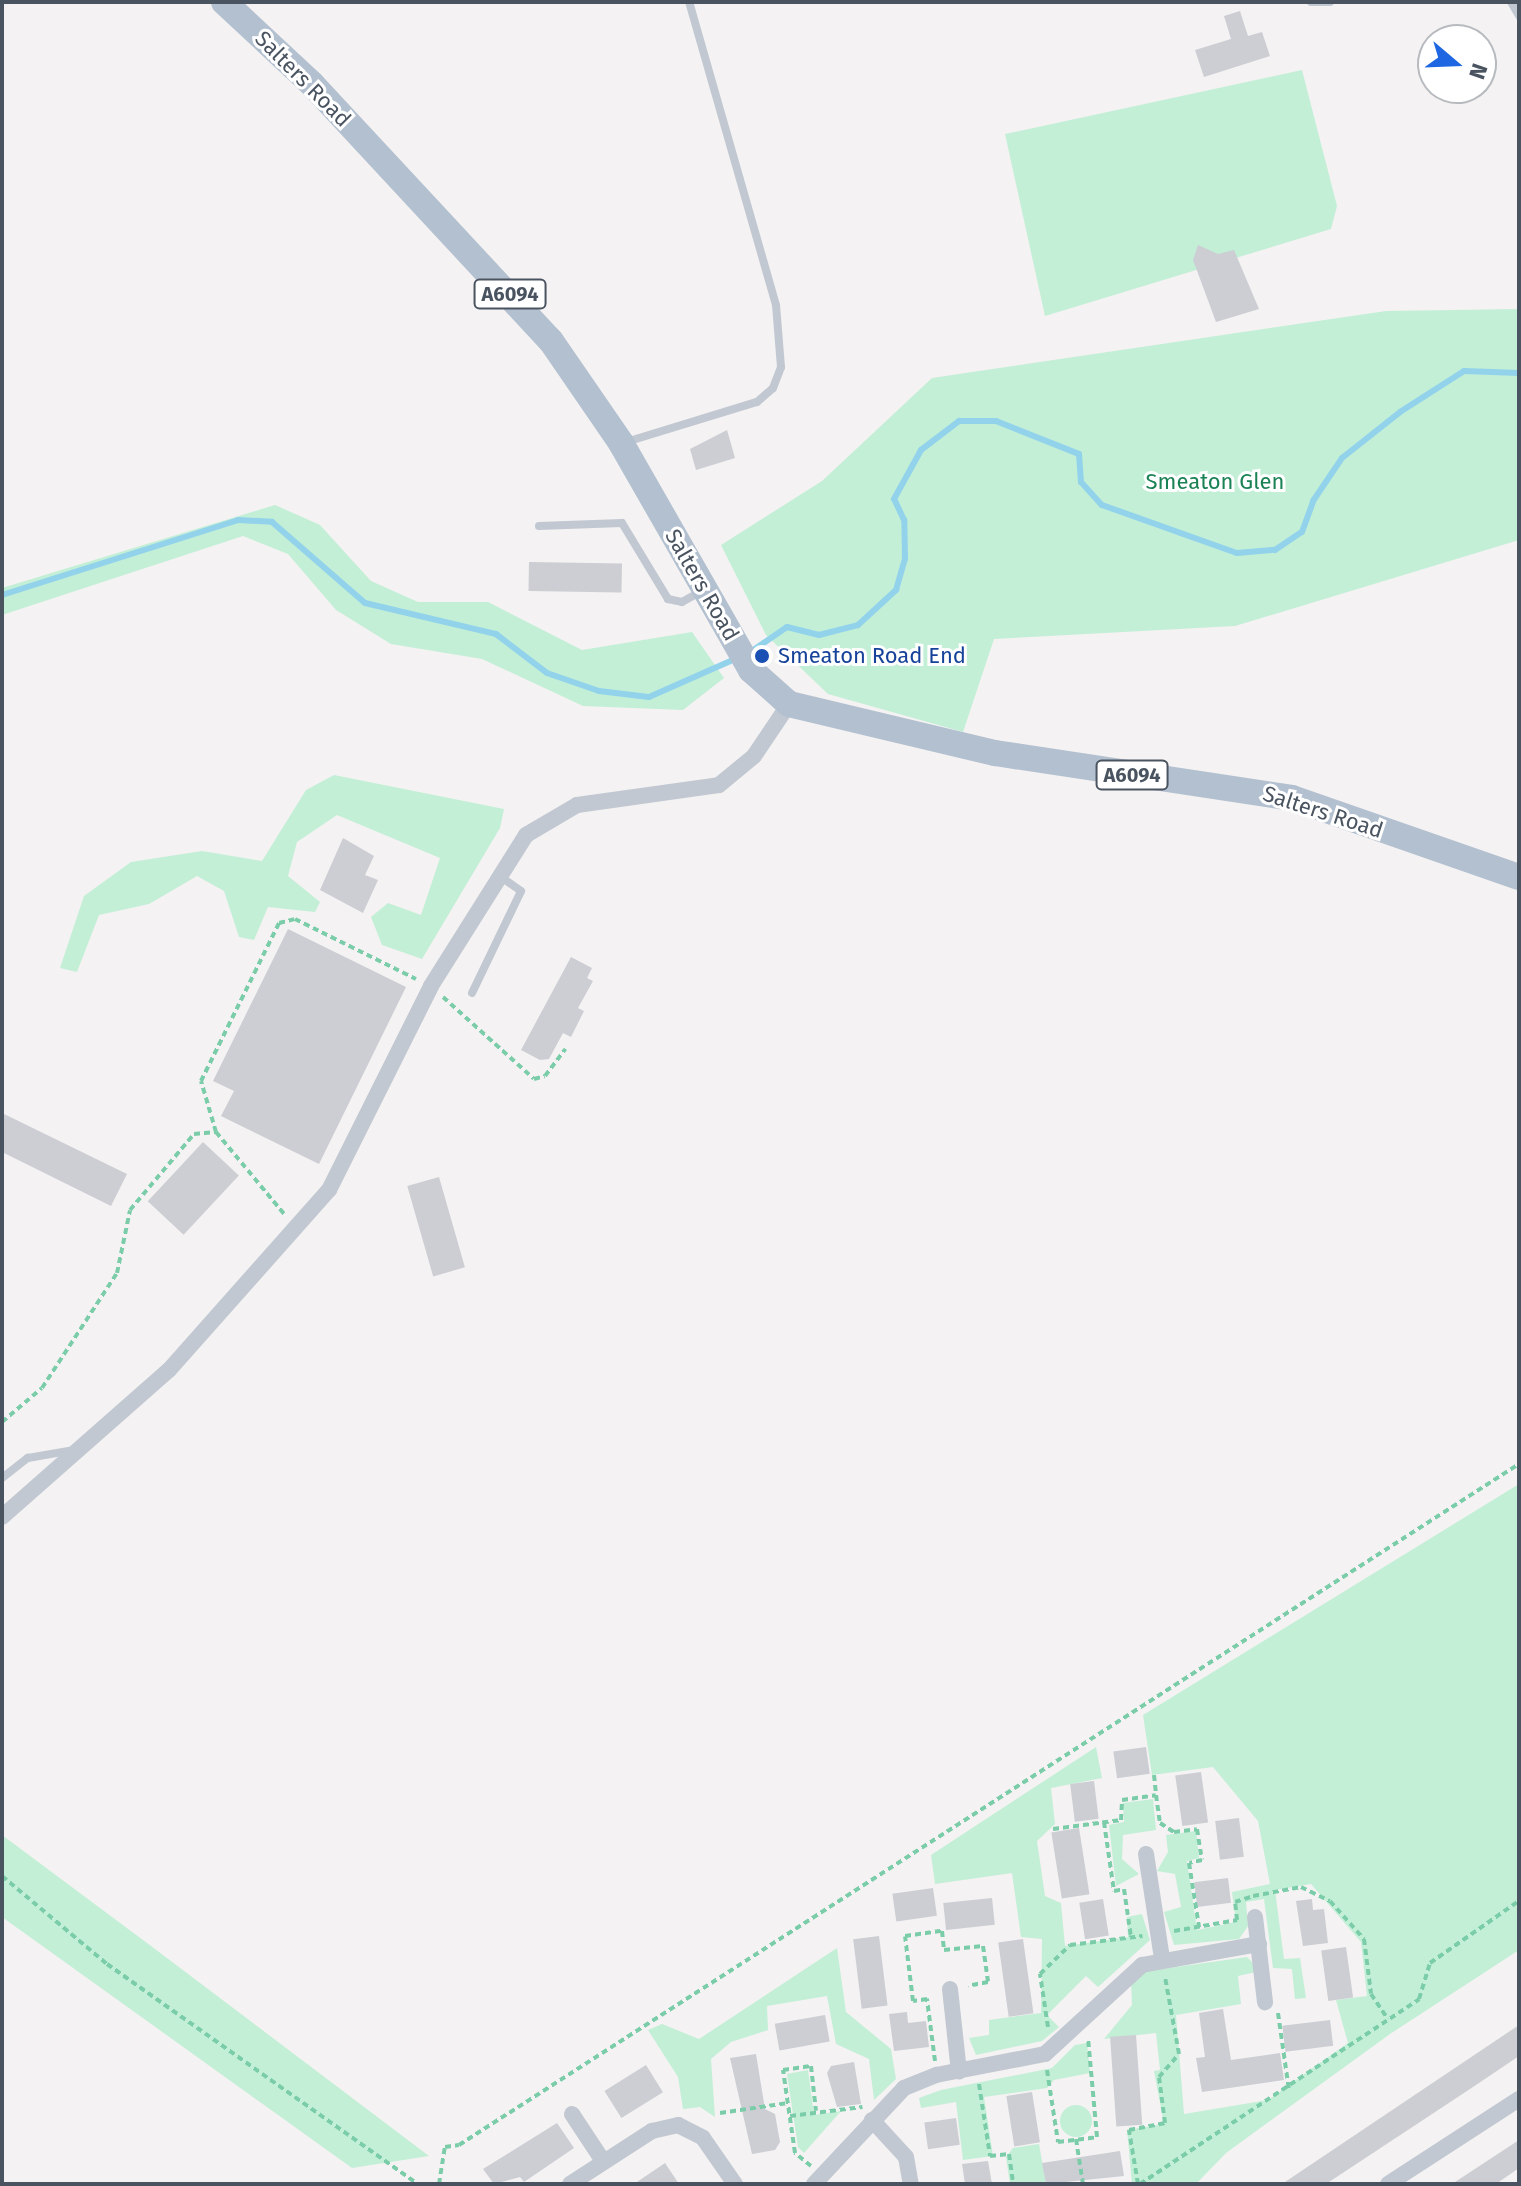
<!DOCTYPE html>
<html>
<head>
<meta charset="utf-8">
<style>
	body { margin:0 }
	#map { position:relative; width:1521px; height:2186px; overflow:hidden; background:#f4f2f2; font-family:"Fira Sans",sans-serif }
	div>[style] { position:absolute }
	.green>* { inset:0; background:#c3efd7 }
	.round { border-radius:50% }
	.stream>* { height:6px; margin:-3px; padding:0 3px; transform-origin:3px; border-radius:3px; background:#92d3eb }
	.building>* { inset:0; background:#ccced4; transform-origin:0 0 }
	.path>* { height:4px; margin-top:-2px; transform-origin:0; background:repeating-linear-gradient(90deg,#7bcdaa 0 6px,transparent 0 10px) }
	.service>* { height:8px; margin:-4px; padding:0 4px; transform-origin:4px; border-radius:4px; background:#c1c8d1 }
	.minor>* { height:16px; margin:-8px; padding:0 8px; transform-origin:8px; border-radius:8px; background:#c1c8d1 }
	.primary>* { height:26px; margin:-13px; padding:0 13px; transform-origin:13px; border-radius:13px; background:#b3c0d0 }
	.dots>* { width:22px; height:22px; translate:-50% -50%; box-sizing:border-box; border:4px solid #fff; border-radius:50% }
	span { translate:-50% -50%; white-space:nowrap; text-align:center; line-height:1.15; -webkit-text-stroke:6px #fff; paint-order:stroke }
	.shield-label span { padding:2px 6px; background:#fff; border:2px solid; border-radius:6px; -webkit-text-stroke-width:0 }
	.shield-label { font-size:20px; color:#4a5460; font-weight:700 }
	.street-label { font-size:22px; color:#4a5460 }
	.park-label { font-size:22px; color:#1a8255 }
	.transit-label { font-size:22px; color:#164399 }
	.left { translate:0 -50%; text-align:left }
	.frame { position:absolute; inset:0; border:4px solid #4a5460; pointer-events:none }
	.north { position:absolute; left:1417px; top:24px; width:80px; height:80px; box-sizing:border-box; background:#fff; border:2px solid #b7bbbf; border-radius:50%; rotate:109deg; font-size:22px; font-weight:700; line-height:32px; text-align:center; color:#4a5460 }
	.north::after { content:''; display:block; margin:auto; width:28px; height:36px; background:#1f67e2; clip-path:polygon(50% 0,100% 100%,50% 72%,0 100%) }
</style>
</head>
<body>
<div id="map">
	<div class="green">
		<div style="clip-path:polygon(1302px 70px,1337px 206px,1331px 229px,1045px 316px,1005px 134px)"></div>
		<div style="clip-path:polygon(1519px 309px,1519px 540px,1235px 626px,994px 639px,963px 732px,828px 694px,766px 635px,721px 545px,822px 481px,932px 378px,1386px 311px)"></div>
		<div style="clip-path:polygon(275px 505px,320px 525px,371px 581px,418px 602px,488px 602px,582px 650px,692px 632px,724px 678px,683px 710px,583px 706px,482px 659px,391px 644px,336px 610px,288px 554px,243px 536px,2px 615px,2px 588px)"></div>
		<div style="clip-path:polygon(334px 775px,504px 809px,500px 828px,422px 959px,382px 945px,371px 917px,388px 903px,421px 915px,440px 858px,337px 815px,297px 842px,288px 876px,320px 902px,315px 912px,268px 907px,254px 940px,239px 937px,224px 891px,197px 876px,149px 904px,99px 915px,77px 972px,60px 968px,84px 896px,131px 862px,202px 851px,262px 861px,306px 790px)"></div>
		<div style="clip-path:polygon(1519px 1484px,1519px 1950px,1390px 2034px,1226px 2153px,1196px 2184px,1132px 2184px,1127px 2130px,1164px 2124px,1154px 2071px,1160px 2070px,1156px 2033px,1104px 2039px,1132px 2005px,1131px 1980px,1148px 1971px,1247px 1957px,1254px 1964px,1256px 1972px,1238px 1976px,1241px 2004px,1176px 2015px,1184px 2114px,1268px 2100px,1348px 2043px,1336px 2000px,1367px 1996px,1361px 1942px,1311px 1884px,1275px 1890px,1284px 1959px,1300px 1958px,1306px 1998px,1295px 1999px,1292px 1969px,1273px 1968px,1264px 1899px,1246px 1902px,1248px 1926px,1239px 1939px,1174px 1945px,1164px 1912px,1181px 1907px,1175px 1874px,1157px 1871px,1168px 1852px,1166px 1835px,1196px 1831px,1199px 1858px,1187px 1861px,1197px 1930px,1236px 1922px,1232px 1892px,1270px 1884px,1258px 1821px,1213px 1767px,1152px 1775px,1143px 1715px)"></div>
		<div style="clip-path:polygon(1096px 1747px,1102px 1778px,1051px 1788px,1055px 1824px,1037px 1841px,1045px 1896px,1061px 1903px,1065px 1946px,1128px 1937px,1127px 1917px,1142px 1914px,1150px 1940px,1098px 1987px,1086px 1976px,1047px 2015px,1059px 2027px,1042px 2041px,976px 2055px,969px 2038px,989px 2035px,989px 2020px,1041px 2013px,1042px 1939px,1021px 1937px,1012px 1873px,935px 1884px,931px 1855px)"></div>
		<div style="clip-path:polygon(1153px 1799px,1156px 1830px,1123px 1835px,1122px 1859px,1139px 1874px,1116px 1886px,1109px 1825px,1124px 1822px,1123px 1803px)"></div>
		<div style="clip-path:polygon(2px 1835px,155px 1949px,429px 2156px,352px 2168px,2px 1917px)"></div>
		<div style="clip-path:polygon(837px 1948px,846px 2012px,891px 2049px,896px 2079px,874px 2100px,869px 2059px,836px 2044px,827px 1996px,767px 2006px,768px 2030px,731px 2042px,711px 2059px,715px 2117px,700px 2107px,683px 2109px,678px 2077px,648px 2030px,662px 2024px,699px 2039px)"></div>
		<div style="clip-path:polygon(1087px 2043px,1090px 2073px,1054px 2080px,1047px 2088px,984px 2097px,993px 2156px,963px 2160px,956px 2102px,921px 2108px,919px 2098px,941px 2090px,1052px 2068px,1075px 2045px)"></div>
		<div style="clip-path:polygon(808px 2070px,814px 2115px,841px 2111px,804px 2153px,798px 2147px,787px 2074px)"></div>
		<div class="round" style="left:1060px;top:2105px;width:32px;height:32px"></div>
		<div style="clip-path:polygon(1039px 2144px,1046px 2184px,1010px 2184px,1006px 2157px,1013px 2148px)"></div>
	</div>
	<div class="stream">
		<div style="left:2px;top:595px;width:248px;rotate:-17.6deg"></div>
		<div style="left:238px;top:520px;width:34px;rotate:3deg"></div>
		<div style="left:272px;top:522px;width:123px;rotate:41.1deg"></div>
		<div style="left:365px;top:603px;width:135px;rotate:13.3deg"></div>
		<div style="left:496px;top:634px;width:64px;rotate:37.4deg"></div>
		<div style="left:547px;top:673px;width:55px;rotate:19.1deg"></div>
		<div style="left:599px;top:691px;width:50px;rotate:6.8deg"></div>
		<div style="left:649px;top:697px;width:94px;rotate:-23.8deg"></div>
		<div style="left:749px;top:653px;width:46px;rotate:-34.4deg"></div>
		<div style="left:787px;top:627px;width:33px;rotate:14deg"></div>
		<div style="left:819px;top:635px;width:40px;rotate:-14.4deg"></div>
		<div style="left:858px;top:625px;width:52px;rotate:-42.6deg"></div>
		<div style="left:896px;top:590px;width:32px;rotate:-74deg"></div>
		<div style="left:905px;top:559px;width:39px;rotate:-91deg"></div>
		<div style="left:904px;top:520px;width:23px;rotate:-115deg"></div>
		<div style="left:894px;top:499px;width:56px;rotate:-61.1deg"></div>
		<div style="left:921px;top:450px;width:48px;rotate:-37.3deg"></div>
		<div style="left:959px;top:421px;width:37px"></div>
		<div style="left:996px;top:421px;width:89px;rotate:21.7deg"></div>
		<div style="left:1079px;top:454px;width:28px;rotate:86deg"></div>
		<div style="left:1081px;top:482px;width:31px;rotate:48deg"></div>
		<div style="left:1102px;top:505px;width:143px;rotate:19.6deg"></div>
		<div style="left:1237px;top:553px;width:38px;rotate:-5deg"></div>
		<div style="left:1275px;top:550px;width:32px;rotate:-34deg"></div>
		<div style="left:1302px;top:532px;width:33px;rotate:-70deg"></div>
		<div style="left:1313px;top:501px;width:52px;rotate:-56deg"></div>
		<div style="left:1342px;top:458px;width:74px;rotate:-38.4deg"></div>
		<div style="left:1400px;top:412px;width:76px;rotate:-32.6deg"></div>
		<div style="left:1464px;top:371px;width:55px;rotate:2.1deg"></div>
	</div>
	<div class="building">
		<div style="clip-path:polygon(1240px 11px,1248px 36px,1262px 32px,1270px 56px,1204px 77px,1195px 50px,1231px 39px,1224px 16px)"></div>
		<div style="clip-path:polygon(1198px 245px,1218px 254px,1234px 250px,1259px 309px,1216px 322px,1193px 260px)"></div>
		<div style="clip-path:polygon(727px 430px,735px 458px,696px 470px,690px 449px)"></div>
		<div style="left:529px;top:562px;width:93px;height:29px;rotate:1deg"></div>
		<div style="clip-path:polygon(343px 838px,374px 856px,365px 875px,378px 880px,363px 913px,320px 890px)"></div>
		<div style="clip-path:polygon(288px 929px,406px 987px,319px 1164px,221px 1116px,234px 1091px,213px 1081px)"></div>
		<div style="clip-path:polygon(571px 957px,592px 968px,587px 978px,593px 981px,578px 1008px,584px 1011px,571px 1037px,563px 1033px,549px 1059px,540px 1060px,521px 1050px)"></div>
		<div style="clip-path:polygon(2px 1113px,127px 1174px,111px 1206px,2px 1152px)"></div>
		<div style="left:203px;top:1142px;width:49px;height:81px;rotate:43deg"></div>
		<div style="left:439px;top:1177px;width:94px;height:33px;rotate:74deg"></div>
		<div style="left:1146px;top:1747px;width:27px;height:33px;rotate:82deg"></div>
		<div style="left:1201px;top:1772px;width:51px;height:26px;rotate:82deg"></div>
		<div style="left:1094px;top:1781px;width:38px;height:24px;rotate:83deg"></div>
		<div style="left:1239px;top:1818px;width:39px;height:24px;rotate:83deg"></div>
		<div style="left:1079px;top:1828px;width:67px;height:28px;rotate:81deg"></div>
		<div style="left:1228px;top:1878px;width:25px;height:34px;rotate:83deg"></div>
		<div style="left:933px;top:1888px;width:28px;height:41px;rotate:82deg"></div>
		<div style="left:992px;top:1898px;width:27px;height:49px;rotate:84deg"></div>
		<div style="left:1103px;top:1899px;width:37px;height:24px;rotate:81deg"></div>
		<div style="clip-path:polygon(1312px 1899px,1313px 1910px,1324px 1909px,1328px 1943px,1303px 1946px,1296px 1901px)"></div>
		<div style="left:879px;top:1936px;width:70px;height:26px;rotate:83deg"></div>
		<div style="left:1023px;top:1939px;width:75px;height:25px;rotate:82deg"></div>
		<div style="left:1346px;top:1947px;width:51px;height:25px;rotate:82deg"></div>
		<div style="clip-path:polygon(1223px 2009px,1231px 2060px,1280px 2053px,1284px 2080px,1202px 2092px,1196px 2058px,1205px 2057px,1199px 2013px)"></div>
		<div style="clip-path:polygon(907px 2012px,908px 2023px,926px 2021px,929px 2047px,894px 2051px,889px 2014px)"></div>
		<div style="left:825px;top:2015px;width:27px;height:51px;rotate:80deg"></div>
		<div style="left:1330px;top:2020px;width:26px;height:48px;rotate:83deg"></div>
		<div style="clip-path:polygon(1519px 2025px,1519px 2056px,1473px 2087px,1326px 2184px,1282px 2184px)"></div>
		<div style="left:1136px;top:2035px;width:90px;height:26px;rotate:86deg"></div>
		<div style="clip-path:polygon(756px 2054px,765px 2109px,775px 2114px,780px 2142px,775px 2150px,752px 2154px,730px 2058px)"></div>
		<div style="clip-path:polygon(854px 2062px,861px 2104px,837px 2107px,827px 2073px,831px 2066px)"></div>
		<div style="left:646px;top:2065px;width:32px;height:49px;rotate:58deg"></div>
		<div style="left:1032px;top:2092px;width:51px;height:26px;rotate:81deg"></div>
		<div style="left:956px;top:2118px;width:27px;height:32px;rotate:82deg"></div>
		<div style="clip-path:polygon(557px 2123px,574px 2148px,524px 2182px,520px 2177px,494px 2184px,483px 2169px)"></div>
		<div style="clip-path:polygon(1519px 2140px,1519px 2168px,1496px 2184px,1452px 2184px)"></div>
		<div style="clip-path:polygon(1120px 2151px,1124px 2176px,1046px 2184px,1042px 2163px)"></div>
		<div style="clip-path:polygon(988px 2161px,992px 2184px,965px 2184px,962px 2164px)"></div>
		<div style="clip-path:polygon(665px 2163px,679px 2184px,634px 2184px)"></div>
	</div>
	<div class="path">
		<div style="left:443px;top:997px;width:122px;rotate:42deg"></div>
		<div style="left:534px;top:1079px;width:11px;rotate:-15deg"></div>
		<div style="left:545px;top:1076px;width:34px;rotate:-53deg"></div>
		<div style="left:216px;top:1132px;width:53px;rotate:-106.4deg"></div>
		<div style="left:201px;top:1081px;width:176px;rotate:-63.7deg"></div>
		<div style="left:279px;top:923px;width:16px;rotate:-14deg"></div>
		<div style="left:295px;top:919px;width:135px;rotate:26.4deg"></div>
		<div style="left:2px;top:1422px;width:52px;rotate:-40.4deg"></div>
		<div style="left:42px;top:1388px;width:137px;rotate:-56.9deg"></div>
		<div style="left:117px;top:1273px;width:64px;rotate:-78.3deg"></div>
		<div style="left:130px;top:1210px;width:99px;rotate:-49.9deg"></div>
		<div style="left:194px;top:1134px;width:22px;rotate:-5deg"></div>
		<div style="left:216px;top:1132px;width:107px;rotate:50.3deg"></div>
		<div style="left:1154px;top:1775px;width:20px;rotate:84deg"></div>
		<div style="left:1104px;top:1822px;width:70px;rotate:81.8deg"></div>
		<div style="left:1114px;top:1891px;width:10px;rotate:-11deg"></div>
		<div style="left:1124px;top:1889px;width:49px;rotate:81.7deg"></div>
		<div style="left:1053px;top:1829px;width:69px;rotate:-7.5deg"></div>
		<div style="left:1121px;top:1820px;width:20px;rotate:-87deg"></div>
		<div style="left:1122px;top:1800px;width:34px;rotate:-8deg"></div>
		<div style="left:1156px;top:1795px;width:28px;rotate:82deg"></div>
		<div style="left:1160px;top:1823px;width:17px;rotate:33deg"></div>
		<div style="left:1174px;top:1832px;width:23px;rotate:-7deg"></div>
		<div style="left:1197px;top:1829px;width:31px;rotate:81deg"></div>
		<div style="left:1202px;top:1860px;width:13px;rotate:167deg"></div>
		<div style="left:1189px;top:1863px;width:65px;rotate:81.1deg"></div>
		<div style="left:2px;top:1876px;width:137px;rotate:40deg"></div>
		<div style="left:107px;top:1964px;width:381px;rotate:35.3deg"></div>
		<div style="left:1253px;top:1896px;width:49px;rotate:-10.6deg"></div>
		<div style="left:1301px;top:1887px;width:32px;rotate:26deg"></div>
		<div style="left:1330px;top:1901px;width:51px;rotate:48.2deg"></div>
		<div style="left:1364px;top:1939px;width:55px;rotate:82.7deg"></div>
		<div style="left:1371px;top:1994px;width:30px;rotate:56deg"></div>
		<div style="left:1174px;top:1931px;width:64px;rotate:-9.9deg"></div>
		<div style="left:1237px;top:1920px;width:18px;rotate:-96deg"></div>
		<div style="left:1235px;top:1902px;width:19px;rotate:-18deg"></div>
		<div style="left:1278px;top:2013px;width:78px;rotate:81.9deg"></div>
		<div style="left:1048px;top:2027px;width:54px;rotate:-98.6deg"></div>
		<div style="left:1040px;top:1974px;width:42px;rotate:-44deg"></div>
		<div style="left:1070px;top:1945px;width:73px;rotate:-7.1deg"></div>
		<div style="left:935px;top:2061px;width:63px;rotate:-97.4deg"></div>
		<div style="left:927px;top:1999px;width:14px;rotate:172deg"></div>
		<div style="left:913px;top:2001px;width:65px;rotate:-97deg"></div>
		<div style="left:905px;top:1936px;width:37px;rotate:-8deg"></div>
		<div style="left:942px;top:1931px;width:19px;rotate:84deg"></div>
		<div style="left:944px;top:1950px;width:39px;rotate:-6deg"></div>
		<div style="left:983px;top:1946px;width:36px;rotate:82deg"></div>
		<div style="left:988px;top:1982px;width:20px;rotate:169deg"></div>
		<div style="left:1047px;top:2070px;width:73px;rotate:81.3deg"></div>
		<div style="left:1058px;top:2142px;width:39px;rotate:-7deg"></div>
		<div style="left:1097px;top:2137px;width:99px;rotate:-95.2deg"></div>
		<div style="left:979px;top:2084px;width:73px;rotate:81.3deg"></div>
		<div style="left:990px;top:2156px;width:19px;rotate:-6deg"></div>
		<div style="left:1009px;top:2154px;width:30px;rotate:82deg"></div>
		<div style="left:720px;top:2113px;width:69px;rotate:-8.4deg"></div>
		<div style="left:790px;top:2116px;width:73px;rotate:-7.1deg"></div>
		<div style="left:1076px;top:2139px;width:46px;rotate:81.2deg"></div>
		<div style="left:811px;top:2166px;width:21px;rotate:-141deg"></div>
		<div style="left:795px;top:2153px;width:84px;rotate:-98.2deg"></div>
		<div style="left:783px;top:2070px;width:28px;rotate:-8deg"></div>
		<div style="left:811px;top:2066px;width:45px;rotate:83.7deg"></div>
		<div style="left:439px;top:2184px;width:37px;rotate:-81deg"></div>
		<div style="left:445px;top:2147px;width:14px;rotate:-8deg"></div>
		<div style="left:459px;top:2145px;width:1260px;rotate:-32.72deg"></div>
		<div style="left:1138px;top:2184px;width:55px;rotate:-99.5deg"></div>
		<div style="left:1129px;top:2130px;width:37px;rotate:-11deg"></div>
		<div style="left:1165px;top:2123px;width:46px;rotate:-97.4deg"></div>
		<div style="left:1159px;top:2077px;width:30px;rotate:-49deg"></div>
		<div style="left:1179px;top:2054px;width:78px;rotate:-100.3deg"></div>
		<div style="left:1140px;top:2184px;width:335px;rotate:-33.5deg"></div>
		<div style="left:1419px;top:1999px;width:38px;rotate:-73deg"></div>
		<div style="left:1430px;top:1963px;width:108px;rotate:-34.9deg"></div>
	</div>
	<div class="service">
		<div style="left:1311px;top:2px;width:19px"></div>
		<div style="left:1511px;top:2px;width:16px;rotate:60deg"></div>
		<div style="left:626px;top:442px;width:137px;rotate:-17deg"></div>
		<div style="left:757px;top:402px;width:21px;rotate:-41deg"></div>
		<div style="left:773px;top:388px;width:22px;rotate:-69deg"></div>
		<div style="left:781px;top:367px;width:62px;rotate:-94.6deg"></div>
		<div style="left:776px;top:305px;width:315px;rotate:-106deg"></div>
		<div style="left:539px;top:526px;width:83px;rotate:-2.1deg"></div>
		<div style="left:622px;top:523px;width:89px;rotate:58.8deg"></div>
		<div style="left:668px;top:599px;width:14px;rotate:12deg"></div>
		<div style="left:682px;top:602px;width:21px;rotate:-29deg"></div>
		<div style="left:472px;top:993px;width:113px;rotate:-64.3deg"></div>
		<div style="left:521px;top:891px;width:28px;rotate:-145deg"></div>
		<div style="left:2px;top:1478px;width:33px;rotate:-38deg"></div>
		<div style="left:28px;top:1458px;width:47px;rotate:-9.9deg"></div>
	</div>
	<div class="minor">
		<div style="left:2px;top:1517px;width:222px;rotate:-41.4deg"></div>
		<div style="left:169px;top:1370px;width:241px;rotate:-48.4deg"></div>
		<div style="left:329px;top:1190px;width:228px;rotate:-63.4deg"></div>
		<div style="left:431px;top:986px;width:178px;rotate:-57.8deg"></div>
		<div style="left:526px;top:835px;width:59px;rotate:-30.5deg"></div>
		<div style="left:577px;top:805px;width:143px;rotate:-8deg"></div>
		<div style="left:719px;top:785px;width:45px;rotate:-39.6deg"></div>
		<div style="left:754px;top:756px;width:63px;rotate:-56.1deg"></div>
		<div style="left:1146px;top:1854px;width:106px;rotate:81.3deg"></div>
		<div style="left:1255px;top:1917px;width:86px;rotate:83.3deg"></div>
		<div style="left:950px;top:1989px;width:83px;rotate:83.8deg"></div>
		<div style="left:572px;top:2114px;width:56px;rotate:56.6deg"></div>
		<div style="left:872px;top:2120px;width:50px;rotate:47.4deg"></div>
		<div style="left:906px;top:2157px;width:27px;rotate:80deg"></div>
		<div style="left:570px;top:2184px;width:98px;rotate:-32.9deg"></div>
		<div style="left:652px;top:2131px;width:27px;rotate:-13deg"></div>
		<div style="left:678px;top:2125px;width:28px;rotate:27deg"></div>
		<div style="left:703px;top:2138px;width:56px;rotate:55.2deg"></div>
		<div style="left:814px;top:2184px;width:132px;rotate:-46.8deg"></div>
		<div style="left:904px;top:2088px;width:35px;rotate:-22deg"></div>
		<div style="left:936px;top:2075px;width:111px;rotate:-10.9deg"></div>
		<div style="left:1045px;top:2054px;width:132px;rotate:-42.5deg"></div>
		<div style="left:1142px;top:1965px;width:119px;rotate:-10.2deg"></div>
		<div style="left:1388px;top:2184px;width:156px;rotate:-33deg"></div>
	</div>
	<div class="primary">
		<div style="left:224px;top:2px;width:120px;rotate:43deg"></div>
		<div style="left:312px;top:84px;width:351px;rotate:47.1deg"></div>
		<div style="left:551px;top:341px;width:124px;rotate:55.5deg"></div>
		<div style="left:621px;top:443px;width:262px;rotate:60.2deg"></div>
		<div style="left:751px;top:670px;width:51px;rotate:41.8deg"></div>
		<div style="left:789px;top:704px;width:212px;rotate:13.4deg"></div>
		<div style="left:995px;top:753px;width:300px;rotate:8.6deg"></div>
		<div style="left:1292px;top:798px;width:240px;rotate:19.2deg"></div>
	</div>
	<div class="dots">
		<div style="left:762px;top:656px;background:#1a4fb4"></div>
	</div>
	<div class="shield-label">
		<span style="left:510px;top:294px">A6094</span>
		<span style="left:1132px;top:775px">A6094</span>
	</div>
	<div class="street-label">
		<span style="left:303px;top:79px;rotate:45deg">Salters Road</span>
		<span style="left:702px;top:585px;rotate:60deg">Salters Road</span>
		<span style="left:1323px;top:812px;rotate:18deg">Salters Road</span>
	</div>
	<div class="park-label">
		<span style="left:1215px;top:482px">Smeaton Glen</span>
	</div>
	<div class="transit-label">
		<span class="left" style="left:778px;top:656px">Smeaton Road End</span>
	</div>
	<div class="frame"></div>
	<div class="north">N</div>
</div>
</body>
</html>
